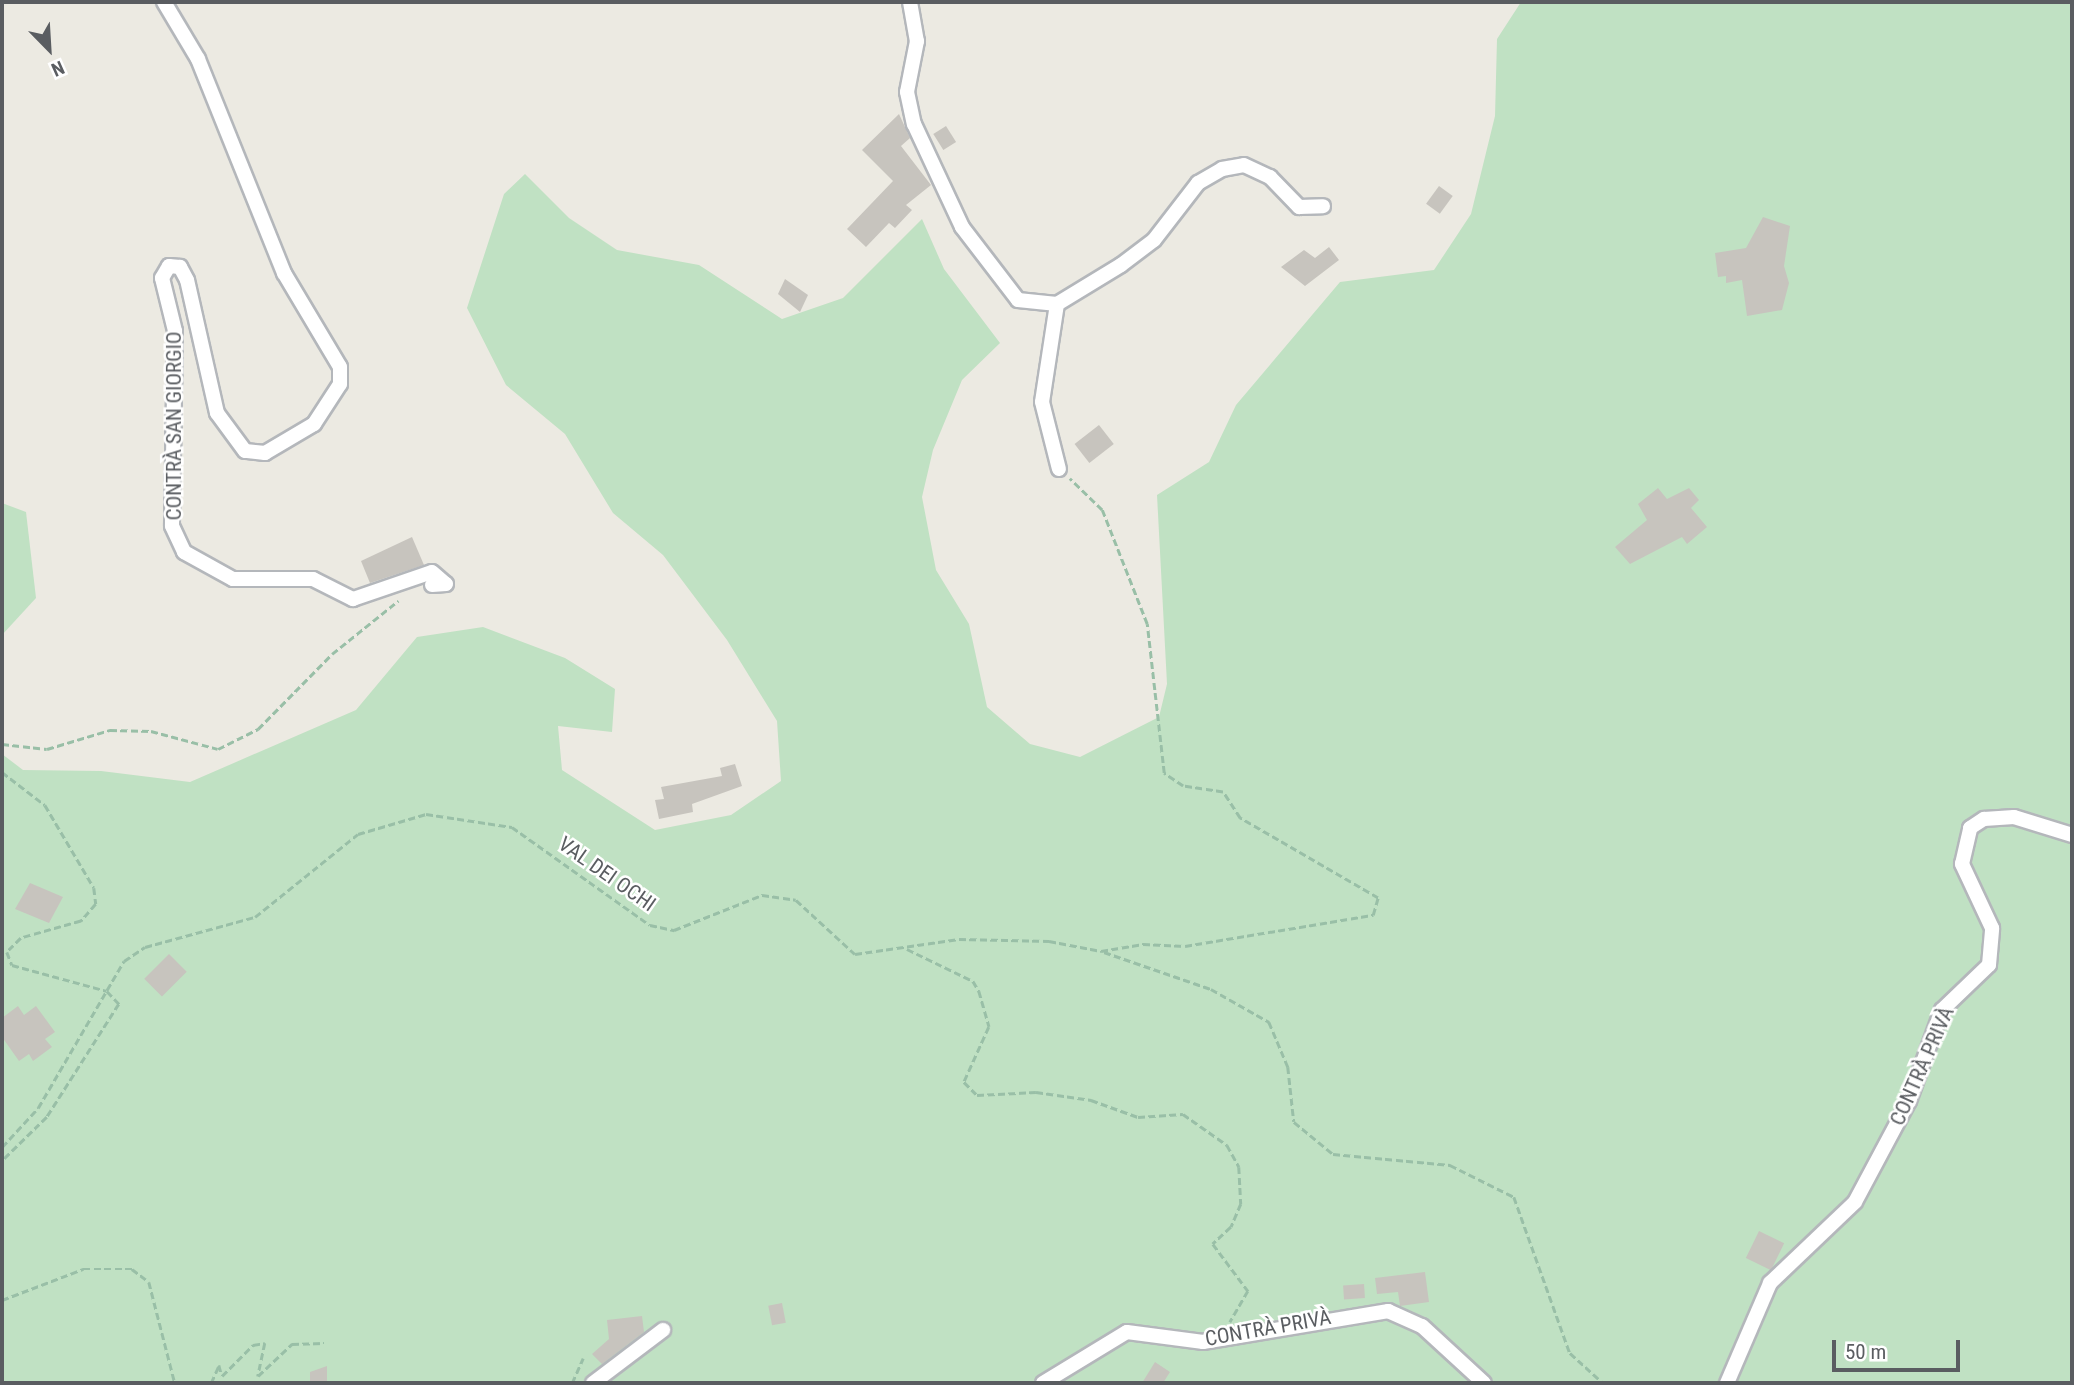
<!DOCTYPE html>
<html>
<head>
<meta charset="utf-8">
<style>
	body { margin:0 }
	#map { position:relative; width:2074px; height:1385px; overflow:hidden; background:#eceae2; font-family:"Roboto Condensed",sans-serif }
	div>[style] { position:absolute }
	.green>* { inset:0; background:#c0e1c3 }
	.building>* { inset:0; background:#c7c4be; transform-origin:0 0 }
	.path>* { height:2.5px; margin-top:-1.25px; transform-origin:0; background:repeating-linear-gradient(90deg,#99bfa7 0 7px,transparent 0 10.5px) }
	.roads { filter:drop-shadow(2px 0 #b4b7bb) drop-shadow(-2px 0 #b4b7bb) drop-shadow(0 2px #b4b7bb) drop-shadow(0 -2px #b4b7bb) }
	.minor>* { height:14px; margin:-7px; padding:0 7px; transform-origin:7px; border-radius:7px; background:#fff }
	span { translate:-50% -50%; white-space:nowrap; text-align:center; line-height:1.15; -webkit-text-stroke:5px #fff; paint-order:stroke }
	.street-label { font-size:21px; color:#5a5d61 }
	.frame { position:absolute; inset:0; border:4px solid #5a5d61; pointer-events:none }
	.north { position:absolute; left:14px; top:14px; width:70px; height:70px; -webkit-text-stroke:5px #fff; paint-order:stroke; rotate:156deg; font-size:19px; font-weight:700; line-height:28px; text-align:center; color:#5a5d61 }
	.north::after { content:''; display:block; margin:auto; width:24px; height:32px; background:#5a5d61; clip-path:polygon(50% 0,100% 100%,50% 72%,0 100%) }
	.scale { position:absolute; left:1832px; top:1340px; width:128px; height:32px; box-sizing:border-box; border:4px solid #5a5d61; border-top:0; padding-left:9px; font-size:21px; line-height:24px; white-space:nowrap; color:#5a5d61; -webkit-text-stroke:5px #fff; paint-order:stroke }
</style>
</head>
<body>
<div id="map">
	<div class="green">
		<div style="clip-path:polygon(1521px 2px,2072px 2px,2072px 1383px,2px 1383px,2px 754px,23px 770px,101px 771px,190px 782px,356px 710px,417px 637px,483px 627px,565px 658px,615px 689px,612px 732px,558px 726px,562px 770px,655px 830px,731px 815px,781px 781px,777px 721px,727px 640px,663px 555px,613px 513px,565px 434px,506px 385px,467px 308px,504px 194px,525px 174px,569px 218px,617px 250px,699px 265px,782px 319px,843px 298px,922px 219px,944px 269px,1000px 343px,962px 380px,933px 450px,922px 497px,936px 570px,969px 624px,987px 707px,1030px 744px,1080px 757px,1159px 717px,1167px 684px,1157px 495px,1209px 462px,1236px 405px,1340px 282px,1434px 270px,1471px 214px,1495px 116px,1497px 39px)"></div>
		<div style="clip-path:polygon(2px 503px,26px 512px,36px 598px,2px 635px)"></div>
	</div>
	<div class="building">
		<div style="clip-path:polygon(899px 114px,910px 138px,901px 146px,931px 185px,906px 205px,912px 210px,895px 228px,889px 223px,866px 247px,847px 229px,893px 181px,862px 150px)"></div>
		<div style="left:946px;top:126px;width:19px;height:15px;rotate:58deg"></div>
		<div style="left:1439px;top:186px;width:17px;height:22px;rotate:36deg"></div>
		<div style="clip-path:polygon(1763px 217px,1790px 226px,1784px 266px,1789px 283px,1782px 310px,1747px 316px,1742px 280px,1726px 283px,1726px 276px,1718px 277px,1715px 253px,1746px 248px)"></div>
		<div style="clip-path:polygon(1329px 247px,1339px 260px,1305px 286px,1281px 267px,1304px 250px,1315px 258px)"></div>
		<div style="clip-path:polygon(785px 279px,808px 295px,800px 312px,778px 294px)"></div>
		<div style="left:1099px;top:425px;width:24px;height:31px;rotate:52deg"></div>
		<div style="clip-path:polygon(1658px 488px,1667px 499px,1689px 488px,1699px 500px,1691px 508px,1707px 527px,1687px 544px,1682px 537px,1630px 564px,1615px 547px,1647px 520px,1638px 504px)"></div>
		<div style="clip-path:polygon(412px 537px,424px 565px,370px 583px,361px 561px)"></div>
		<div style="clip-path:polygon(735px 764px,742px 786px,692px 804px,693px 812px,659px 819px,655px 800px,664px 799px,661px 787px,722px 776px,720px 768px)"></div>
		<div style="clip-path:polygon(30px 883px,63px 897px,49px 923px,15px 909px)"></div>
		<div style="left:169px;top:954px;width:25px;height:35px;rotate:45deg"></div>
		<div style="clip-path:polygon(18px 1006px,24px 1015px,36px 1006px,55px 1032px,45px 1039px,52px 1047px,33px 1061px,29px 1054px,19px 1061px,2px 1037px,2px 1018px)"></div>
		<div style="left:1759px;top:1231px;width:28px;height:30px;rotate:26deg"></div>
		<div style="clip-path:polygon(1425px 1272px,1429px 1302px,1400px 1306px,1398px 1292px,1377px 1294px,1375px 1278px)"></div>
		<div style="left:1364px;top:1284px;width:14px;height:21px;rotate:86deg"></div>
		<div style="left:782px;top:1303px;width:20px;height:14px;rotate:79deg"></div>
		<div style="clip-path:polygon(642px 1316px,644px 1332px,602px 1364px,592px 1354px,609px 1339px,607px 1320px)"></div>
		<div style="clip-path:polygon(1155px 1362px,1170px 1372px,1163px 1383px,1142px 1383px)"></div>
		<div style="clip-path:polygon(327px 1366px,327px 1383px,310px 1383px,310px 1372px)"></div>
	</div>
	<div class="path">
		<div style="left:2px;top:744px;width:45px;rotate:6.3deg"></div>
		<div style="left:47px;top:749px;width:66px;rotate:-16.8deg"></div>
		<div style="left:110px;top:730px;width:41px;rotate:1.4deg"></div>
		<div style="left:151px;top:731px;width:69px;rotate:15deg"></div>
		<div style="left:218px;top:749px;width:45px;rotate:-26.6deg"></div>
		<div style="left:258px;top:729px;width:105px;rotate:-45.4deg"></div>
		<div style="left:332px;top:654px;width:85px;rotate:-38.8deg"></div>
		<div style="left:2px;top:772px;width:54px;rotate:37.5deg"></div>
		<div style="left:45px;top:805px;width:96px;rotate:59.4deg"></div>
		<div style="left:94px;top:888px;width:16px;rotate:83deg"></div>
		<div style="left:96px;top:904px;width:23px;rotate:131deg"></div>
		<div style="left:81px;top:921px;width:62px;rotate:164.2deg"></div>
		<div style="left:21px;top:938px;width:20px;rotate:135deg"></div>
		<div style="left:7px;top:952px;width:14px;rotate:69deg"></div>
		<div style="left:12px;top:965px;width:98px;rotate:15.3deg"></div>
		<div style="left:107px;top:991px;width:18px;rotate:47deg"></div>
		<div style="left:119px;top:1004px;width:134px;rotate:122.5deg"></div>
		<div style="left:47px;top:1117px;width:63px;rotate:135.6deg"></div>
		<div style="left:907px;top:949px;width:73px;rotate:25.9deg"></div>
		<div style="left:973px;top:981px;width:12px;rotate:59deg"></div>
		<div style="left:979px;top:991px;width:37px;rotate:74deg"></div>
		<div style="left:989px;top:1027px;width:60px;rotate:114.4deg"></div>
		<div style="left:964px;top:1082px;width:18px;rotate:45deg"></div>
		<div style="left:977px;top:1095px;width:59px;rotate:-2.9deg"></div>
		<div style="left:1036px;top:1092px;width:56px;rotate:8.3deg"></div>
		<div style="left:1091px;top:1100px;width:50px;rotate:19.9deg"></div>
		<div style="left:1138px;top:1117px;width:45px;rotate:-3.8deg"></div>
		<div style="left:1183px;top:1114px;width:54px;rotate:35.2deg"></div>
		<div style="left:1227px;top:1145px;width:25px;rotate:61deg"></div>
		<div style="left:1239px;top:1167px;width:37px;rotate:87deg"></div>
		<div style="left:1241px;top:1204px;width:25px;rotate:113deg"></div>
		<div style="left:1231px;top:1227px;width:25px;rotate:137deg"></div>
		<div style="left:1213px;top:1244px;width:59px;rotate:53.3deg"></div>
		<div style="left:1248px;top:1291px;width:36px;rotate:120deg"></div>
		<div style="left:1104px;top:952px;width:113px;rotate:19.1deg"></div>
		<div style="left:1211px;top:989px;width:67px;rotate:29.6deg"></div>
		<div style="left:1269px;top:1022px;width:49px;rotate:67.1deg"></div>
		<div style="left:1288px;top:1067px;width:55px;rotate:83.8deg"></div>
		<div style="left:1294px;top:1122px;width:50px;rotate:39.4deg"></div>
		<div style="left:1333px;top:1154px;width:118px;rotate:5.4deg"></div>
		<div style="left:1450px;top:1165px;width:72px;rotate:26.6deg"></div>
		<div style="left:1514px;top:1197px;width:166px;rotate:70.3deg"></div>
		<div style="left:1570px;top:1353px;width:45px;rotate:42.3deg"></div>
		<div style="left:2px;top:1147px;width:53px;rotate:-47.3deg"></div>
		<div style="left:38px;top:1108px;width:170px;rotate:-59.7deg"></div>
		<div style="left:124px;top:961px;width:25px;rotate:-34deg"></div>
		<div style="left:145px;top:947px;width:114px;rotate:-15.3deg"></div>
		<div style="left:255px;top:917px;width:132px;rotate:-38.9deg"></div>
		<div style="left:358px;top:834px;width:71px;rotate:-16.4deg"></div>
		<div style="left:426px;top:814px;width:87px;rotate:8.6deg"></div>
		<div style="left:512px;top:827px;width:169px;rotate:35.4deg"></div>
		<div style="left:650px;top:925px;width:25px;rotate:12deg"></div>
		<div style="left:674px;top:930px;width:95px;rotate:-21.7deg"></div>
		<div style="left:762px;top:895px;width:34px;rotate:8deg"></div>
		<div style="left:796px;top:900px;width:80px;rotate:42.5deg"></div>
		<div style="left:855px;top:954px;width:105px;rotate:-8.2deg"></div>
		<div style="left:959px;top:939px;width:90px;rotate:1.3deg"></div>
		<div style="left:1049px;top:941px;width:53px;rotate:10.9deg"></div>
		<div style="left:1101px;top:951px;width:43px;rotate:-9.5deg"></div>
		<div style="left:1143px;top:944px;width:42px;rotate:2.7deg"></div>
		<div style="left:1185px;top:946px;width:191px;rotate:-9.4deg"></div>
		<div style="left:1373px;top:915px;width:18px;rotate:-74deg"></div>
		<div style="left:1378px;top:898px;width:160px;rotate:-149.9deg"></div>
		<div style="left:1240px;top:818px;width:31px;rotate:-123deg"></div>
		<div style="left:1223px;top:792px;width:40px;rotate:-171.5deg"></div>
		<div style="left:1183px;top:786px;width:23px;rotate:-146deg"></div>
		<div style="left:1164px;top:773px;width:150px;rotate:-96.5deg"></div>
		<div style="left:1147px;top:624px;width:123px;rotate:-111.5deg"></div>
		<div style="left:1102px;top:510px;width:45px;rotate:-135.9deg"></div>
		<div style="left:2px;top:1300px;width:87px;rotate:-20.9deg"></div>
		<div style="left:83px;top:1269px;width:49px"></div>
		<div style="left:132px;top:1269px;width:21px;rotate:37deg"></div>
		<div style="left:149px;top:1282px;width:104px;rotate:75.6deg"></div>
		<div style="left:211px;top:1383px;width:20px;rotate:-66deg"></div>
		<div style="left:219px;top:1365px;width:11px;rotate:75deg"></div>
		<div style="left:222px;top:1376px;width:44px;rotate:-45deg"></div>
		<div style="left:253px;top:1345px;width:12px;rotate:-9deg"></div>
		<div style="left:265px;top:1343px;width:34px;rotate:102deg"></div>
		<div style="left:258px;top:1376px;width:47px;rotate:-43.3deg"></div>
		<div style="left:292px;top:1344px;width:32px;rotate:-2deg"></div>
		<div style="left:572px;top:1383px;width:27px;rotate:-66deg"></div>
	</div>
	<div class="roads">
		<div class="minor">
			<div style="left:164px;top:2px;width:66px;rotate:59.2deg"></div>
			<div style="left:198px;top:59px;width:231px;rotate:68.1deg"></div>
			<div style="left:284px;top:273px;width:109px;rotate:59.2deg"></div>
			<div style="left:340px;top:367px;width:17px;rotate:90deg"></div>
			<div style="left:340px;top:384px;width:48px;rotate:123deg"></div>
			<div style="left:314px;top:424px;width:57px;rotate:149.4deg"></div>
			<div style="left:265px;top:453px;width:20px;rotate:-174deg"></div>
			<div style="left:245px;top:451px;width:47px;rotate:-126.4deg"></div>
			<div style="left:217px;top:413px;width:136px;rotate:-102.7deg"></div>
			<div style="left:187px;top:280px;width:15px;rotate:-118deg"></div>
			<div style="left:180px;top:267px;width:11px;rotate:-175deg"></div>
			<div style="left:169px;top:266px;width:14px;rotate:120deg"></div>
			<div style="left:162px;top:278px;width:55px;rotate:76.2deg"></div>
			<div style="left:175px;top:331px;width:195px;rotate:90.9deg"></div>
			<div style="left:172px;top:526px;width:29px;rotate:65deg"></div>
			<div style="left:184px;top:552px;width:56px;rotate:28.9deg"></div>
			<div style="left:233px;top:579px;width:80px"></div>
			<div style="left:313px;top:579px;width:45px;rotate:26.6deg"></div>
			<div style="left:353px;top:599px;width:83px;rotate:-18.9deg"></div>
			<div style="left:432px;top:572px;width:18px;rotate:41deg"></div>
			<div style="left:446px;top:584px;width:14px;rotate:176deg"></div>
			<div style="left:910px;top:2px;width:40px;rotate:80deg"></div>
			<div style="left:917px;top:41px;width:52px;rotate:101.1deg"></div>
			<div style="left:907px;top:92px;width:33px;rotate:78deg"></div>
			<div style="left:914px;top:124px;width:114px;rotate:65deg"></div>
			<div style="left:962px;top:227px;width:92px;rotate:52.5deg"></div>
			<div style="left:1018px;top:300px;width:39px;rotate:6deg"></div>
			<div style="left:1057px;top:304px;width:75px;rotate:-31.4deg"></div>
			<div style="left:1121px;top:265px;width:41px;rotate:-37.1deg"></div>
			<div style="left:1154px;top:240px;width:72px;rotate:-52.3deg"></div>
			<div style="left:1198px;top:183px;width:28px;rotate:-30deg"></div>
			<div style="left:1222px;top:169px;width:22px;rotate:-10deg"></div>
			<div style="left:1244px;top:165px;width:29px;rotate:25deg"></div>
			<div style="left:1270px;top:177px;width:42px;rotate:46deg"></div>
			<div style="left:1299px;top:207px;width:24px;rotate:-2deg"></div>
			<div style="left:1057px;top:304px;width:99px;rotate:98.7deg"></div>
			<div style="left:1042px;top:402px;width:69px;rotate:75.8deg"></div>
			<div style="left:593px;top:1383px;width:88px;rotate:-37.1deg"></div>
			<div style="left:1043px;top:1383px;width:98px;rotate:-31.3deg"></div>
			<div style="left:1127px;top:1332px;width:77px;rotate:7.5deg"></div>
			<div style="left:1203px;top:1342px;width:188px;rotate:-9.5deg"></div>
			<div style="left:1388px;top:1311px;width:37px;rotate:24deg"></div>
			<div style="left:1422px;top:1326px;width:84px;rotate:42.6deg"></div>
			<div style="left:1727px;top:1383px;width:109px;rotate:-66.7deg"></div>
			<div style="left:1770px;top:1283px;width:117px;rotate:-43.6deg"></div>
			<div style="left:1855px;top:1202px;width:115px;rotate:-61.9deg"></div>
			<div style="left:1909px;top:1101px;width:97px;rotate:-70.1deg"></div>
			<div style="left:1942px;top:1010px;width:65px;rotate:-43.8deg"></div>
			<div style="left:1989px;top:965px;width:37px;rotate:-85deg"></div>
			<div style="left:1992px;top:928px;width:71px;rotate:-115.1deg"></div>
			<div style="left:1962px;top:864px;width:37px;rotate:-77deg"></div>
			<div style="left:1970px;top:828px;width:17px;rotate:-33deg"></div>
			<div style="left:1984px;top:819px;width:30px;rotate:-4deg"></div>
			<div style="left:2014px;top:817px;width:61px;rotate:17.2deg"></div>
		</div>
	</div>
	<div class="street-label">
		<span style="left:174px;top:426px;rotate:-90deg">CONTRÀ SAN GIORGIO</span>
		<span style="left:607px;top:874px;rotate:35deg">VAL DEI OCHI</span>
		<span style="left:1922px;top:1066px;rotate:-66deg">CONTRÀ PRIVÀ</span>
		<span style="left:1268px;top:1328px;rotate:-10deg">CONTRÀ PRIVÀ</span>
	</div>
	<div class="frame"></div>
	<div class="north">N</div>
	<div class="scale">50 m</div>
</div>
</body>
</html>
